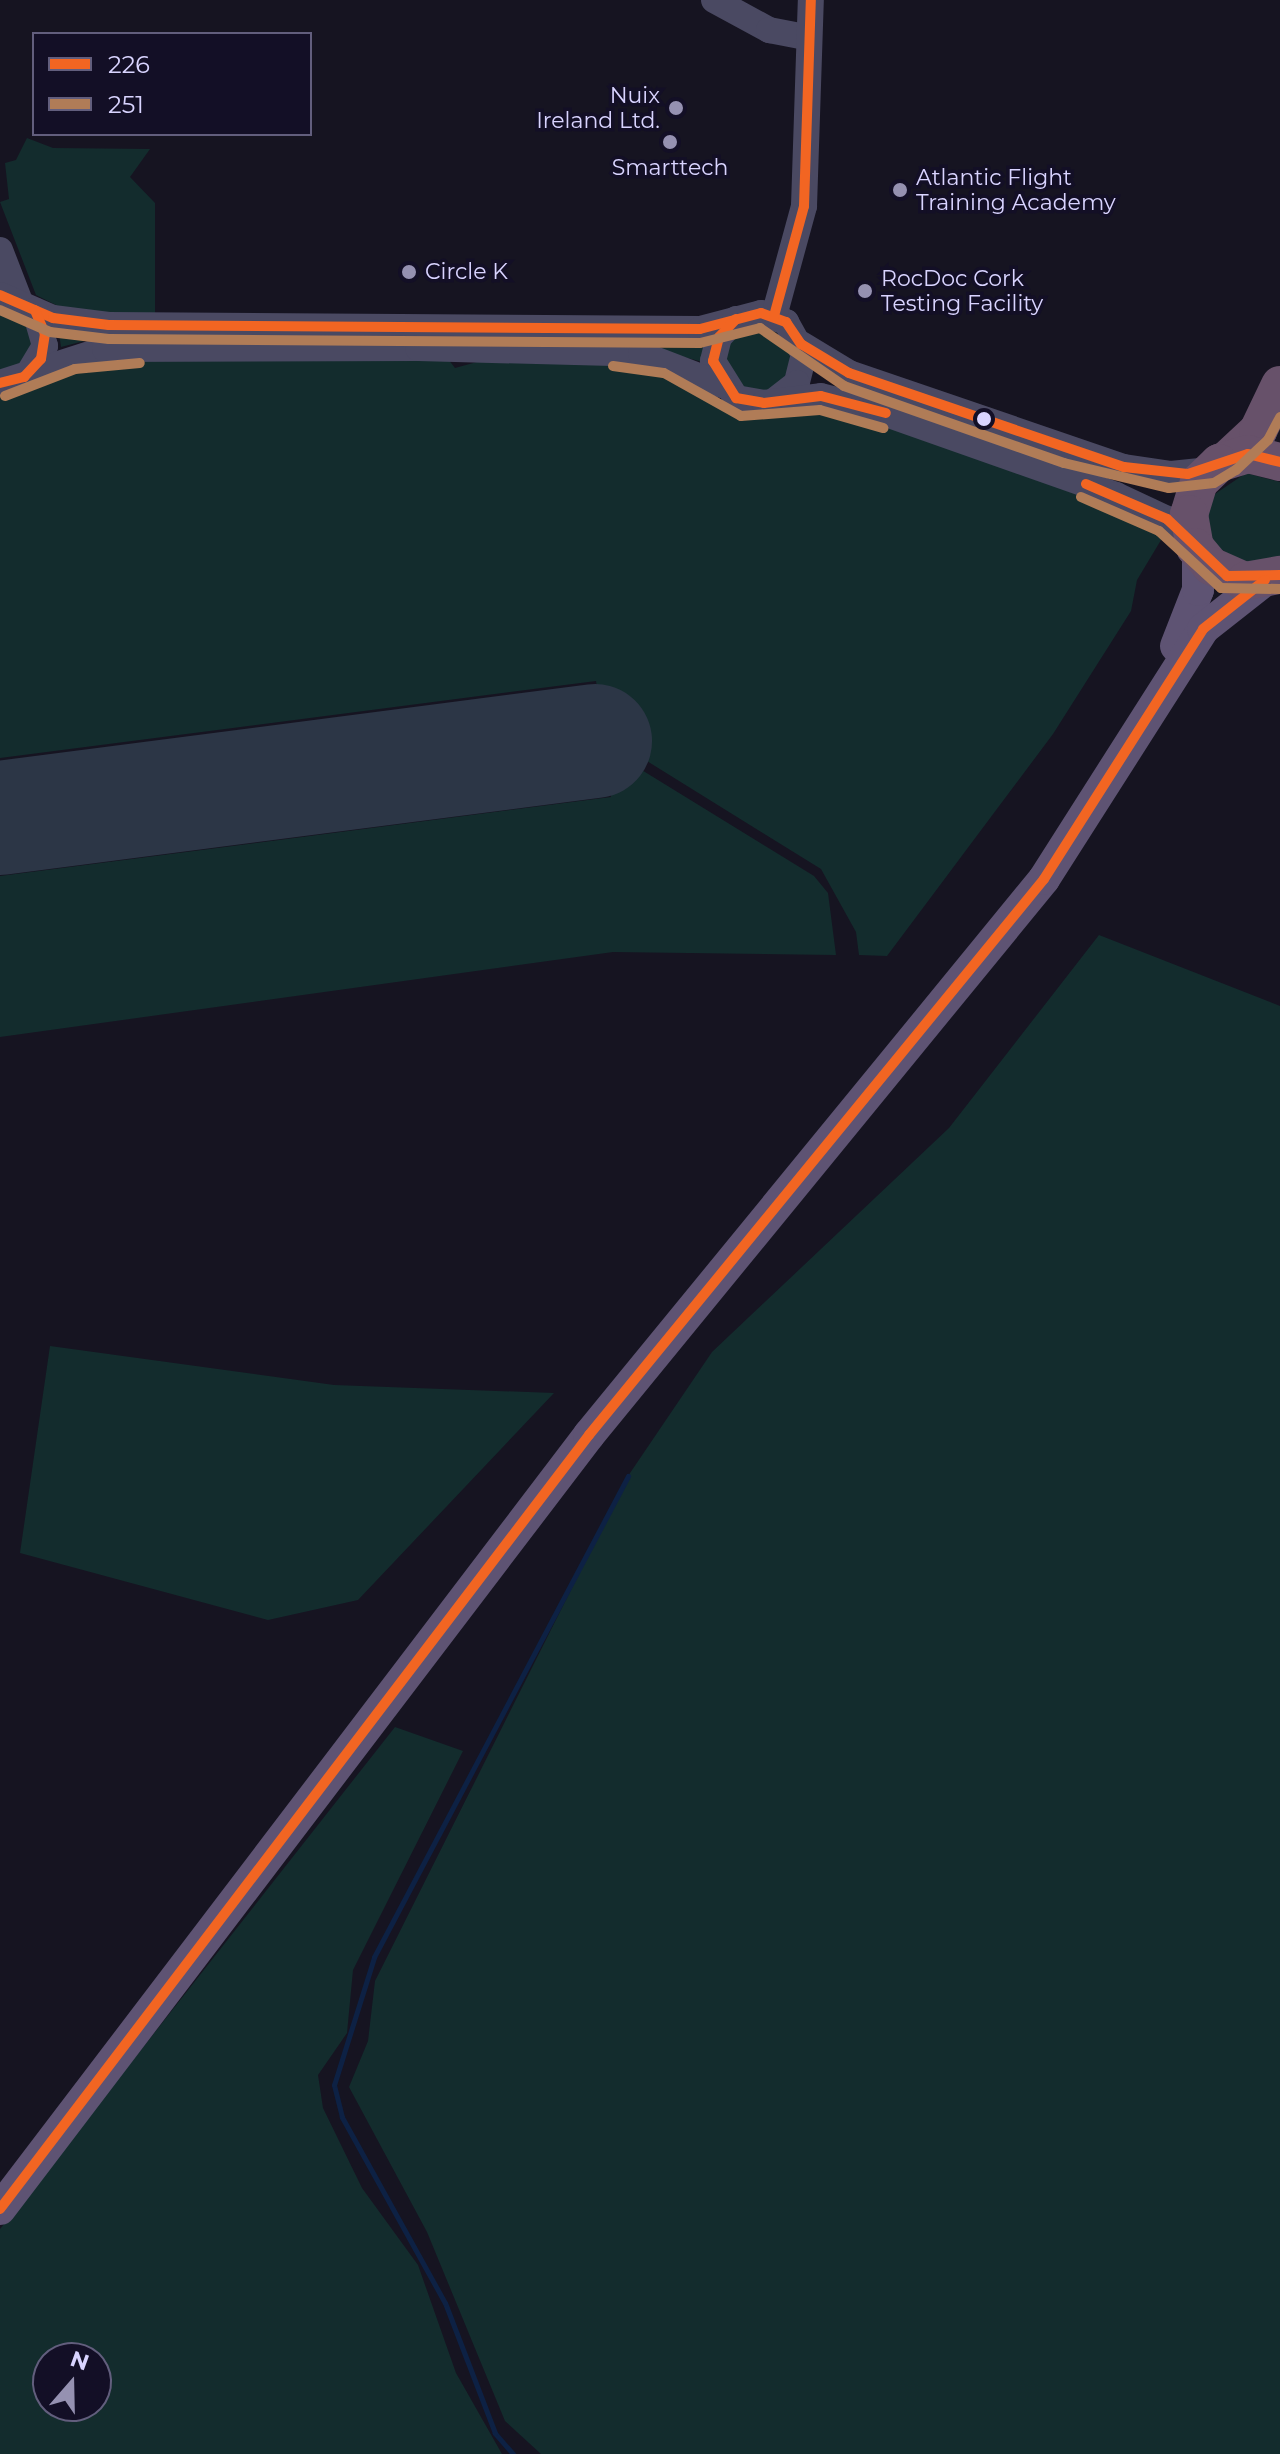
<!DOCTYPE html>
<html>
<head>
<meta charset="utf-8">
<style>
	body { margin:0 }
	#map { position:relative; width:1280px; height:2454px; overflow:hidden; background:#161421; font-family:Montserrat,sans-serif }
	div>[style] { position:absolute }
	.green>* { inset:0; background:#132c2d }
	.round { border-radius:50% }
	.stream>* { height:5px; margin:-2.5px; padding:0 2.5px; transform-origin:2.5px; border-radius:2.5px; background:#0d2144 }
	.runway>* { height:114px; margin:-57px; padding:0 57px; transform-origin:57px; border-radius:57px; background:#2c3646 }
	.minor>* { height:26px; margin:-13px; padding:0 13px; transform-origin:13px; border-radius:13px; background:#4a4962 }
	.major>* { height:32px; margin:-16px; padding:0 16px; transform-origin:16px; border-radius:16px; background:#5e5373 }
	.highway>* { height:38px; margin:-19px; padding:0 19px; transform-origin:19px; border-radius:19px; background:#67516a }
	.bus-1>* { height:10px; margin:-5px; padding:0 5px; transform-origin:5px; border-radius:5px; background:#f26522 }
	.bus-2>* { height:10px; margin:-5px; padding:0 5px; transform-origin:5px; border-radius:5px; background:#b07c57 }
	.dots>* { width:22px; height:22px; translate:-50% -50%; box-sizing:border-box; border:4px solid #130f26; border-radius:50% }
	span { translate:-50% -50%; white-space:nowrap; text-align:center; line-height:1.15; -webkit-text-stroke:7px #130f26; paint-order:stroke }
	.poi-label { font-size:22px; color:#d9d4ff }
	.right { translate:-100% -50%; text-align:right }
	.left { translate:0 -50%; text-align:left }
	.legend { position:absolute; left:32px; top:32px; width:280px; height:104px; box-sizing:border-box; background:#130f26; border:2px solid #625e7d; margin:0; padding:10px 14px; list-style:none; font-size:24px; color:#d9d4ff }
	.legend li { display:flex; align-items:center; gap:16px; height:40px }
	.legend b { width:40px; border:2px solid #625e7d }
	.north { position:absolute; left:32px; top:2342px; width:80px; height:80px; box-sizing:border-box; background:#130f26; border:2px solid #625e7d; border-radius:50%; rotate:20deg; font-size:22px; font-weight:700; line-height:32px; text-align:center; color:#d9d4ff }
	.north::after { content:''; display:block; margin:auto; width:28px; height:36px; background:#9591b1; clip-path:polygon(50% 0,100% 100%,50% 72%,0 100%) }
</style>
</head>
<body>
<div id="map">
	<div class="green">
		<div style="clip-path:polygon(27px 138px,53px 148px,150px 149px,130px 177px,155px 203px,155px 316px,64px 309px,36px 295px,0 202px,9px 199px,5px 163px,16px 160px)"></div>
		<div style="clip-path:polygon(0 307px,21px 313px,34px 335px,26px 361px,0 371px)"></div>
		<div class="round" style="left:726px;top:327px;width:64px;height:64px"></div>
		<div style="clip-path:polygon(59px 333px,518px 335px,707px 344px,703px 362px,637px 345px,88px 340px,61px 347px)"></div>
		<div style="clip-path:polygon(448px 359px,455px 368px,488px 359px,651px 367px,746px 414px,853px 413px,1114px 505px,1164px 535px,1137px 580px,1131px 611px,1053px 734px,887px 956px,859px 955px,856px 932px,821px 869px,605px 735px,596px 681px,0 758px,0 397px,78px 366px,124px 360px)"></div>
		<div style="clip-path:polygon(1246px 473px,1280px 482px,1280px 557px,1247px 566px,1213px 544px,1206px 520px,1212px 496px)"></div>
		<div style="clip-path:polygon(606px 748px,814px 876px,828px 893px,836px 955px,613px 952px,0 1037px,0 876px,611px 797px)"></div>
		<div style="clip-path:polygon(1099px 935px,1280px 1006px,1280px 2454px,541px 2454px,505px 2421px,427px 2232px,349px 2087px,368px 2041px,375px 1981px,628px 1476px,712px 1352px,949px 1128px)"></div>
		<div style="clip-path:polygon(50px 1346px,334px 1385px,554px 1393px,358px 1600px,268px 1620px,20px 1553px)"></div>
		<div style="clip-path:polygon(evenodd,395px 1727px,463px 1751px,353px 1970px,347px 2033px,318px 2075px,323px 2108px,362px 2188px,418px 2265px,456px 2373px,502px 2454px,0 2454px,0 2229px,395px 1727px,48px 2358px,96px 2358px,96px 2406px,48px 2406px,48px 2358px)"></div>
	</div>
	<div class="stream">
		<div style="left:513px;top:2454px;width:28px;rotate:-131deg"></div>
		<div style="left:495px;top:2433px;width:139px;rotate:-111deg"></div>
		<div style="left:445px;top:2303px;width:213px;rotate:-119deg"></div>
		<div style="left:342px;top:2117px;width:33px;rotate:-104deg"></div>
		<div style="left:334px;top:2085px;width:134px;rotate:-72.6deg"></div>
		<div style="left:374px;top:1957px;width:544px;rotate:-62.16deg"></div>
	</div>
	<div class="runway">
		<div style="left:0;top:818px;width:600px;rotate:-7.37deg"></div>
	</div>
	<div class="minor">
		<div style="left:714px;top:0;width:63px;rotate:28.6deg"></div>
		<div style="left:769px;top:30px;width:37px;rotate:11deg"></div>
		<div style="left:0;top:250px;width:53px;rotate:68.8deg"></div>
		<div style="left:0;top:295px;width:58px;rotate:23.5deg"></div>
		<div style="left:53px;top:318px;width:56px;rotate:7.1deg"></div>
		<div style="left:109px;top:325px;width:591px;rotate:0.39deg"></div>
		<div style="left:700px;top:329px;width:63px;rotate:-14.7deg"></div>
		<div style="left:761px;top:313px;width:27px;rotate:20deg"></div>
		<div style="left:786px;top:322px;width:37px;rotate:61deg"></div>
		<div style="left:804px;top:354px;width:30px;rotate:104deg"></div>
		<div style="left:797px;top:383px;width:31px;rotate:142deg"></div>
		<div style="left:774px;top:316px;width:114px;rotate:-74.7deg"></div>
		<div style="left:804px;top:206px;width:206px;rotate:-88.1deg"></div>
		<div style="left:736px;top:319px;width:25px;rotate:133deg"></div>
		<div style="left:719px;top:337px;width:25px;rotate:104deg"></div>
		<div style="left:713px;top:361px;width:44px;rotate:58.1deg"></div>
		<div style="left:736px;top:398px;width:28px;rotate:10deg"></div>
		<div style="left:764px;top:403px;width:57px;rotate:-7deg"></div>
		<div style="left:821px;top:396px;width:53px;rotate:14.3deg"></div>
		<div style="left:872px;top:409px;width:259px;rotate:19.4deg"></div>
		<div style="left:1116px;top:495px;width:56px;rotate:25.2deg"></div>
		<div style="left:1167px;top:519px;width:40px;rotate:45deg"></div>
		<div style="left:801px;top:344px;width:56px;rotate:31.1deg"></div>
		<div style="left:849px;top:373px;width:291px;rotate:18.9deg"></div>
		<div style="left:1124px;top:467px;width:48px;rotate:8.5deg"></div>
		<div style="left:1171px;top:474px;width:39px;rotate:-6deg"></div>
		<div style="left:28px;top:374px;width:33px;rotate:-59deg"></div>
		<div style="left:45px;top:346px;width:37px;rotate:-106deg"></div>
		<div style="left:0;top:383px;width:110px;rotate:-17.9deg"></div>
		<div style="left:105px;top:349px;width:313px;rotate:-0.2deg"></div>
		<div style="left:418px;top:348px;width:223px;rotate:1.5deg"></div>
		<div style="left:641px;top:354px;width:87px;rotate:20.9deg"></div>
	</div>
	<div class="major">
		<div style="left:1176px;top:646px;width:60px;rotate:-68.6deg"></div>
		<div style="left:1198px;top:590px;width:38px;rotate:-90deg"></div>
		<div style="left:0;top:2209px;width:973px;rotate:-52.73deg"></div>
		<div style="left:589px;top:1435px;width:718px;rotate:-50.7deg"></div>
		<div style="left:1044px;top:879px;width:296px;rotate:-57.5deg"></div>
		<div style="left:1203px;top:629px;width:79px;rotate:-38.3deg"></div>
	</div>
	<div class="highway">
		<div style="left:1229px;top:458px;width:40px;rotate:-43deg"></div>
		<div style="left:1258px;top:431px;width:51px;rotate:-64.4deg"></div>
		<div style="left:1280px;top:462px;width:33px;rotate:-166deg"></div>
		<div style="left:1248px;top:454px;width:30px;rotate:163deg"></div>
		<div style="left:1219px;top:463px;width:28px;rotate:136deg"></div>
		<div style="left:1199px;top:482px;width:34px;rotate:107deg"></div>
		<div style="left:1189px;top:514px;width:34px;rotate:80deg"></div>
		<div style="left:1195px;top:547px;width:25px;rotate:50deg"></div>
		<div style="left:1211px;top:566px;width:37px;rotate:24deg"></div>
		<div style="left:1245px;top:581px;width:36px;rotate:-10deg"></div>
	</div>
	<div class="bus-1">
		<div style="left:0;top:295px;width:58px;rotate:23.5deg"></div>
		<div style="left:53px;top:318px;width:56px;rotate:7.1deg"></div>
		<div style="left:109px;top:325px;width:591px;rotate:0.39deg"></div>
		<div style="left:700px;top:329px;width:63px;rotate:-14.7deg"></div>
		<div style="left:761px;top:313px;width:27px;rotate:20deg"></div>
		<div style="left:786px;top:322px;width:27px;rotate:56deg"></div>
		<div style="left:801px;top:344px;width:56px;rotate:31.1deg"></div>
		<div style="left:849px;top:373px;width:291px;rotate:18.9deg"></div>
		<div style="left:1124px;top:467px;width:64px;rotate:6.2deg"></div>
		<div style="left:1188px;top:474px;width:63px;rotate:-18.4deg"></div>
		<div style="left:1248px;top:454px;width:33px;rotate:14deg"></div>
		<div style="left:774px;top:316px;width:114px;rotate:-74.7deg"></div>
		<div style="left:804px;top:206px;width:206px;rotate:-88.1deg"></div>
		<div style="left:736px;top:319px;width:25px;rotate:133deg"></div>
		<div style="left:719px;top:337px;width:25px;rotate:104deg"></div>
		<div style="left:713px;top:361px;width:44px;rotate:58.1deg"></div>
		<div style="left:736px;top:398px;width:28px;rotate:10deg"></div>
		<div style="left:764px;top:403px;width:57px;rotate:-7deg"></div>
		<div style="left:821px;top:396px;width:67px;rotate:14.7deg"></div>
		<div style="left:0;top:383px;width:25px;rotate:-14deg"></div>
		<div style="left:24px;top:377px;width:25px;rotate:-47deg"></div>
		<div style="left:41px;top:359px;width:25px;rotate:-81deg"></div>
		<div style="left:45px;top:334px;width:26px;rotate:-113deg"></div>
		<div style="left:1086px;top:484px;width:88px;rotate:23.4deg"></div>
		<div style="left:1167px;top:519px;width:83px;rotate:43.5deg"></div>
		<div style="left:1227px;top:576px;width:53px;rotate:-1.1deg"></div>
		<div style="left:0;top:2209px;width:973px;rotate:-52.73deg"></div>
		<div style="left:589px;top:1435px;width:718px;rotate:-50.7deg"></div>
		<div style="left:1044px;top:879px;width:296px;rotate:-57.5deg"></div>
		<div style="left:1203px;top:629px;width:79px;rotate:-38.3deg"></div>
	</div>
	<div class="bus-2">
		<div style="left:0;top:310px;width:55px;rotate:23.7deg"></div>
		<div style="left:50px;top:332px;width:59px;rotate:6.8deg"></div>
		<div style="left:109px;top:339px;width:591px;rotate:0.39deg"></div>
		<div style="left:700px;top:343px;width:62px;rotate:-14deg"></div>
		<div style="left:760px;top:328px;width:102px;rotate:34.6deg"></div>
		<div style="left:844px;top:386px;width:233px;rotate:19.3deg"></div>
		<div style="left:1064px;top:463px;width:108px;rotate:13.4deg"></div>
		<div style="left:1169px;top:488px;width:45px;rotate:-6.3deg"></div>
		<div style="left:1214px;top:483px;width:26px;rotate:-31deg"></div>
		<div style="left:1236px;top:470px;width:44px;rotate:-43.2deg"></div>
		<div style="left:1268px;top:440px;width:26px;rotate:-62deg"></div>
		<div style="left:613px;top:366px;width:51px;rotate:7.8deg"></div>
		<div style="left:664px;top:373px;width:88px;rotate:29.2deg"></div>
		<div style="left:741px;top:416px;width:79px;rotate:-4.3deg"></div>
		<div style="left:820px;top:410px;width:66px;rotate:15.9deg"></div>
		<div style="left:5px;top:396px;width:75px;rotate:-21.1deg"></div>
		<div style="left:75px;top:369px;width:65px;rotate:-5.3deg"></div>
		<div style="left:1081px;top:497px;width:85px;rotate:23.6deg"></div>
		<div style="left:1159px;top:531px;width:84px;rotate:42.6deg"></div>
		<div style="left:1221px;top:588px;width:59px;rotate:1deg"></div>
	</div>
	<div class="dots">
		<div style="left:676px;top:108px;background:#9591b1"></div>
		<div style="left:670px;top:142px;background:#9591b1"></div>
		<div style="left:900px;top:190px;background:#9591b1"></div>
		<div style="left:409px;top:272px;background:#9591b1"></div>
		<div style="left:865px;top:291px;background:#9591b1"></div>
		<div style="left:984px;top:419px;background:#d9d4ff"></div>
	</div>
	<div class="poi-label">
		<span class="right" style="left:660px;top:108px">Nuix<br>Ireland Ltd.</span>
		<span style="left:670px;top:168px">Smarttech</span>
		<span class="left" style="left:916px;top:190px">Atlantic Flight<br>Training Academy</span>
		<span class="left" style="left:425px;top:272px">Circle K</span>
		<span class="left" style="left:881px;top:291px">RocDoc Cork<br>Testing Facility</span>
	</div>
	<ul class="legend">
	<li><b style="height:10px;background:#f26522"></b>226</li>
	<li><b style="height:10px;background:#b07c57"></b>251</li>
	</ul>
	<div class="north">N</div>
</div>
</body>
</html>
